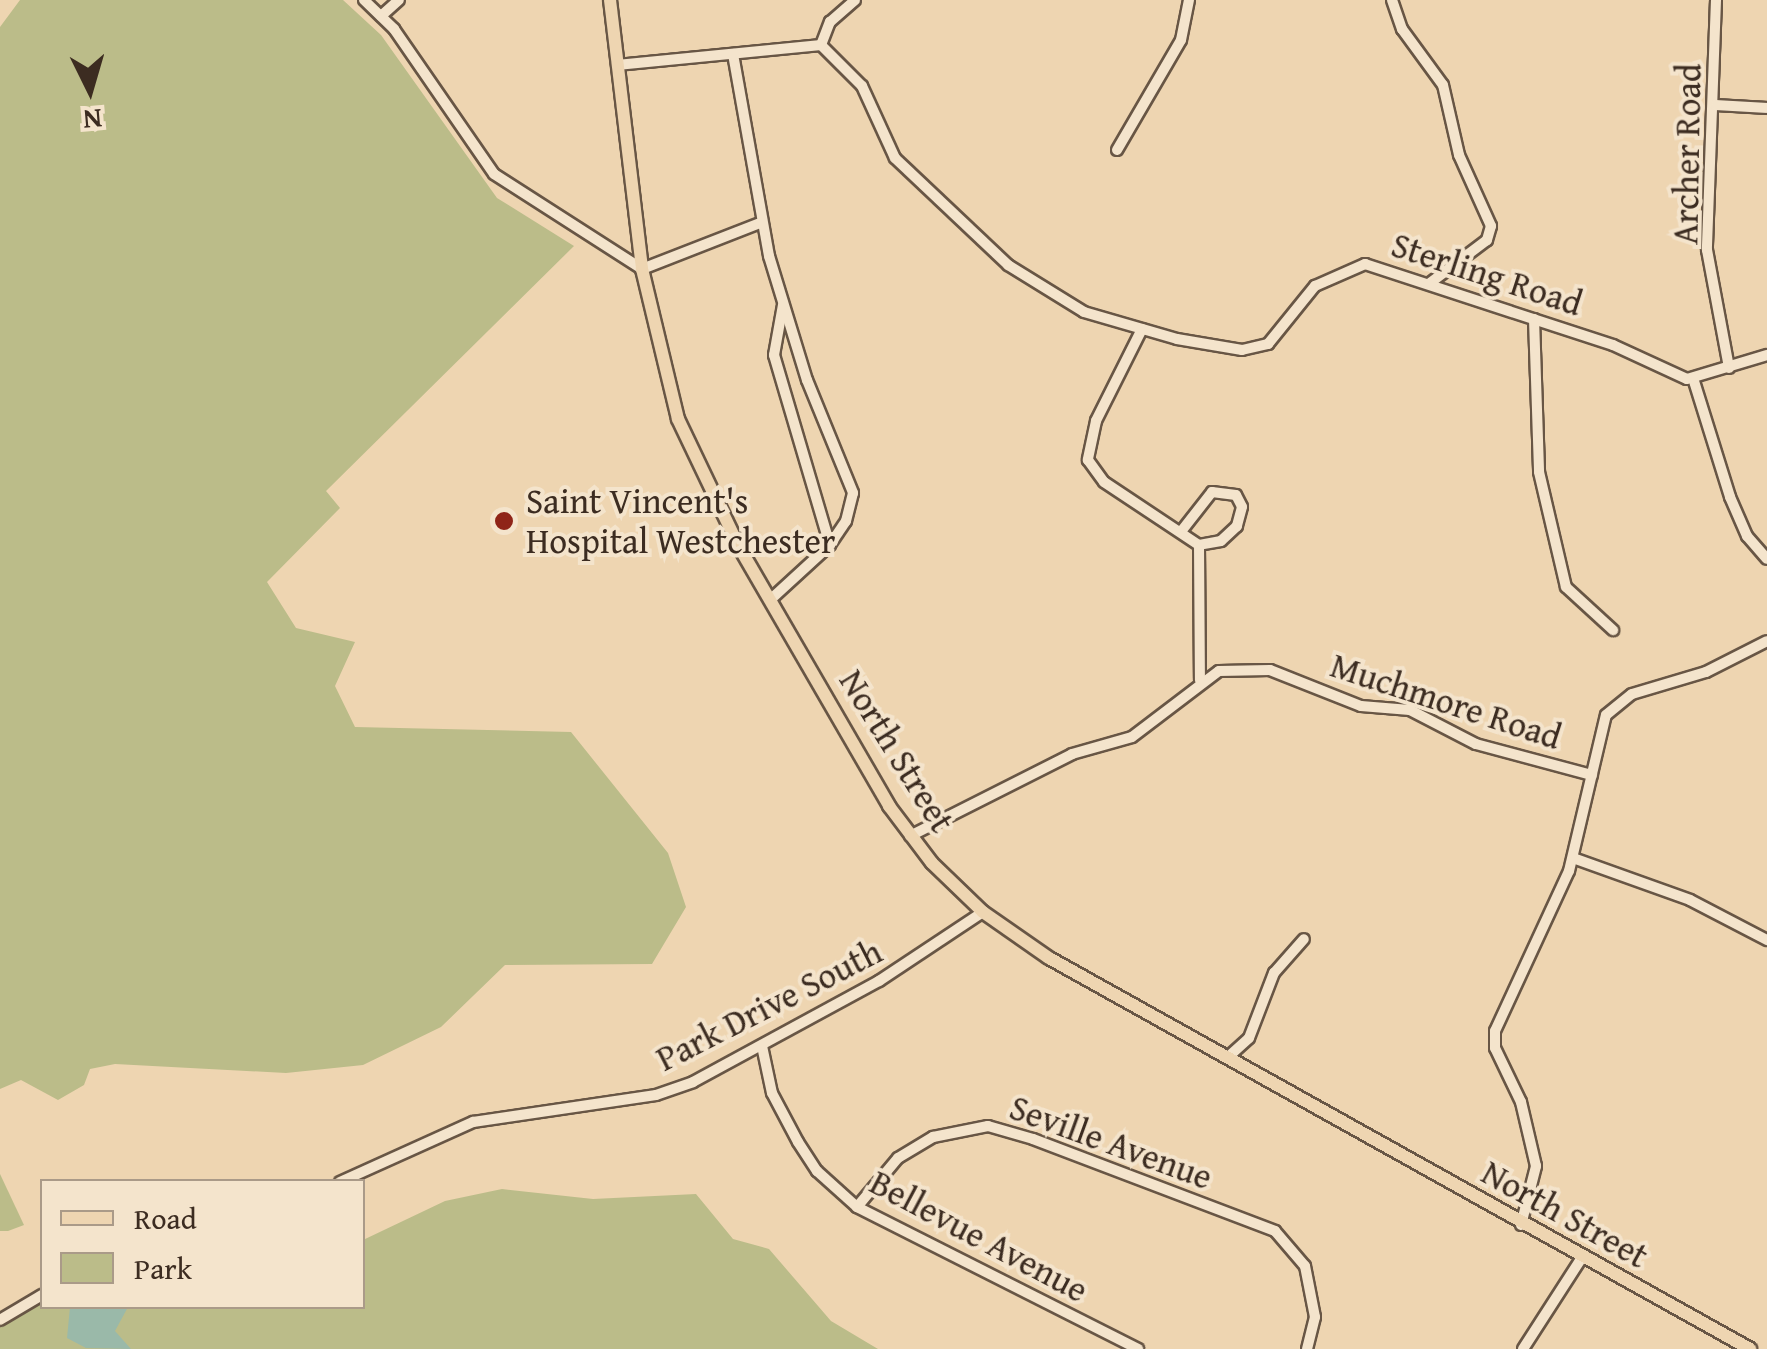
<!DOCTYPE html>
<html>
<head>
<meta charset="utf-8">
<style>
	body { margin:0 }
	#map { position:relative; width:1767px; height:1349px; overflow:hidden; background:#eed5b1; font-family:"Gentium Book Plus",serif }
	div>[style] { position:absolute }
	.green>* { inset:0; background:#bbbc89 }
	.water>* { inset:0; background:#9ab9a9 }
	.roads { filter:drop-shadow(2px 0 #685645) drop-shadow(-2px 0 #685645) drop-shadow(0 2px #685645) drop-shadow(0 -2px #685645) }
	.minor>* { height:10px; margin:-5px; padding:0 5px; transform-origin:5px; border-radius:5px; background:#f4e4cc }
	.major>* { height:12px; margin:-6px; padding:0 6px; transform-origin:6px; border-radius:6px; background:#eed5b1 }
	.dots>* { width:28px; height:28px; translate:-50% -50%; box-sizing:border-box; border:5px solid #f4e4cc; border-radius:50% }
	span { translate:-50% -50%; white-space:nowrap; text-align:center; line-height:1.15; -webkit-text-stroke:8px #f4e4cc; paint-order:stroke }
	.street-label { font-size:35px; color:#3c2c21 }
	.poi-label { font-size:35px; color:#3c2c21 }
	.left { translate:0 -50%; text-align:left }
	.legend { position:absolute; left:40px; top:1179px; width:325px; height:130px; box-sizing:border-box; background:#f4e4cc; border:2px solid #aa9a88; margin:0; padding:12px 18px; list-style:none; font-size:30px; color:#3c2c21 }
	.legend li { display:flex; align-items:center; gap:20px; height:50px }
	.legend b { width:50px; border:2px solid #aa9a88 }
	.north { position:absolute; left:40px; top:40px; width:100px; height:100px; -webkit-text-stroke:8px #f4e4cc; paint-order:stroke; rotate:175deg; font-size:28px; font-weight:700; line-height:40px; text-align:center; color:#3c2c21 }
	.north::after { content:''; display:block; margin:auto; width:35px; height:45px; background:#3c2c21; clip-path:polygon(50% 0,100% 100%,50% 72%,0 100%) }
</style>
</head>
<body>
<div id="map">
	<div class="green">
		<div style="clip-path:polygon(20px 0,343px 0,381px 35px,497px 198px,574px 246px,326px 491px,340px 508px,267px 582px,296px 628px,355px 642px,335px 686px,355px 727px,571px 732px,668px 853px,686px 907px,652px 964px,505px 965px,441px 1027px,363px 1065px,286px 1073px,115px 1064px,90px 1069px,84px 1085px,58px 1100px,21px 1080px,0 1089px,0 27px)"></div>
		<div style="clip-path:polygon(0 1174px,24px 1225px,8px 1231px,0 1231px)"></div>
		<div style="clip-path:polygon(502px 1189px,593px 1199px,696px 1194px,733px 1239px,769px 1249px,831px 1321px,878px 1349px,0 1349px,0 1324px,42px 1298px,42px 1306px,362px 1306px,363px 1240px,445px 1201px)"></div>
	</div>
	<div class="water">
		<div style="clip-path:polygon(70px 1307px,128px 1307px,115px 1331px,131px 1349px,86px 1348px,67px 1338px)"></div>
	</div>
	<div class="roads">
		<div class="minor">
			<div style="left:364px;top:0;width:42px;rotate:44deg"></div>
			<div style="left:394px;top:29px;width:176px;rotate:55.4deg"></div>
			<div style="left:494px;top:174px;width:176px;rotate:32.7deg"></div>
			<div style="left:642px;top:269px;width:127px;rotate:-21.3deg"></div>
			<div style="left:1392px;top:0;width:31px;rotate:71deg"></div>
			<div style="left:1402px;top:29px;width:69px;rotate:53.8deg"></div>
			<div style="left:1443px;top:85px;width:72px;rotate:77.1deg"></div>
			<div style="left:1459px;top:155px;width:78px;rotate:65.7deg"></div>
			<div style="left:1491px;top:226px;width:15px;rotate:106deg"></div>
			<div style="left:1487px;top:240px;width:71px;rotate:143deg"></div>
			<div style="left:1716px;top:0;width:250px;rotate:92.1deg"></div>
			<div style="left:1707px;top:250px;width:120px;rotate:79.4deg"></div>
			<div style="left:381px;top:16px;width:24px;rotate:-42deg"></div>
			<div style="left:821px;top:45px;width:25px;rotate:-69deg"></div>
			<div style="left:830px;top:22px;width:33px;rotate:-41deg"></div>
			<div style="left:733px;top:54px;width:205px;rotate:79.9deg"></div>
			<div style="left:769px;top:256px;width:130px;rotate:73deg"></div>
			<div style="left:807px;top:380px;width:122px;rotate:67.8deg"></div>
			<div style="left:853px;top:493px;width:29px;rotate:104deg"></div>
			<div style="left:846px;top:521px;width:29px;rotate:124deg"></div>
			<div style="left:830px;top:545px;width:81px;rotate:137.5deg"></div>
			<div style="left:617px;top:65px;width:205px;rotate:-5.6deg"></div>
			<div style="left:821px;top:45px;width:58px;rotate:45deg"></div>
			<div style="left:862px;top:86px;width:79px;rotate:65.4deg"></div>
			<div style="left:895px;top:158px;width:156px;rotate:43.4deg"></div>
			<div style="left:1008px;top:265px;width:89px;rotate:31.7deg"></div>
			<div style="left:1084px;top:312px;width:97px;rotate:16.2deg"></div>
			<div style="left:1177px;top:339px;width:66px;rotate:9.6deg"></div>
			<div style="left:1242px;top:350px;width:27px;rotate:-13deg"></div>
			<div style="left:1268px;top:344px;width:75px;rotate:-51deg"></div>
			<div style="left:1315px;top:286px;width:55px;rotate:-23.7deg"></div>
			<div style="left:1365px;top:264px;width:261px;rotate:18.1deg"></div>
			<div style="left:1613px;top:345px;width:81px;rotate:24.7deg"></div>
			<div style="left:1687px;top:379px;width:84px;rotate:-16.7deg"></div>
			<div style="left:1716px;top:105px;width:51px;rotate:3.4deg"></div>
			<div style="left:1117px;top:150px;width:127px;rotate:-59.8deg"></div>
			<div style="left:1181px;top:40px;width:41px;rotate:-78.7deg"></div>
			<div style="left:783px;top:305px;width:51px;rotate:100.2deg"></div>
			<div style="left:774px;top:355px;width:198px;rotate:73.6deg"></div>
			<div style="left:1534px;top:319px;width:153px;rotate:88.1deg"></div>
			<div style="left:1539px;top:472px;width:118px;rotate:76.8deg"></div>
			<div style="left:1566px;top:587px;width:64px;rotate:42.5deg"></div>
			<div style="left:1142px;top:329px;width:103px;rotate:116.6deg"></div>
			<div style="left:1096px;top:421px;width:40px;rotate:102deg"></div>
			<div style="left:1088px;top:460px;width:27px;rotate:54deg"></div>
			<div style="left:1104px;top:482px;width:114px;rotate:33.6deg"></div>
			<div style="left:1199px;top:545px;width:135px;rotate:89.6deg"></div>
			<div style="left:1693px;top:378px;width:125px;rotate:72.7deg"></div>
			<div style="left:1730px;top:497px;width:43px;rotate:66.4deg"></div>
			<div style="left:1747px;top:536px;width:30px;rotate:49deg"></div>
			<div style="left:1183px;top:529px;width:47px;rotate:-51.9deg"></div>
			<div style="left:1212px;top:492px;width:24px;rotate:7deg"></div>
			<div style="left:1236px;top:495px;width:13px;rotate:63deg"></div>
			<div style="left:1242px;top:507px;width:20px;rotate:105deg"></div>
			<div style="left:1237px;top:526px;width:22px;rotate:137deg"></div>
			<div style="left:1221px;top:541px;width:22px;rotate:170deg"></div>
			<div style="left:910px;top:836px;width:182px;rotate:-26.8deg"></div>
			<div style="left:1072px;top:754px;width:62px;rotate:-15.8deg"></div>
			<div style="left:1132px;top:737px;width:109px;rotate:-37.2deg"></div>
			<div style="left:1219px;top:671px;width:51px;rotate:-1.1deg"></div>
			<div style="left:1270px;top:670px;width:98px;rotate:21.6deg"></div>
			<div style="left:1361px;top:706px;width:49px;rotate:4.7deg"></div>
			<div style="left:1410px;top:710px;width:74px;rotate:27.3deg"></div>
			<div style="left:1476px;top:744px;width:120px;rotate:15deg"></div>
			<div style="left:1573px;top:858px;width:124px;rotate:19.7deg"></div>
			<div style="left:1690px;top:900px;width:87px;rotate:27.5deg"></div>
			<div style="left:762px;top:1046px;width:48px;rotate:78deg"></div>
			<div style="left:772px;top:1093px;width:55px;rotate:62deg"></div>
			<div style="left:798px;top:1142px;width:35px;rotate:57deg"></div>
			<div style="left:817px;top:1171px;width:54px;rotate:42deg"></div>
			<div style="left:857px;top:1207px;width:315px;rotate:26.8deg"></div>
			<div style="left:1228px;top:1057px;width:28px;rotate:-42deg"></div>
			<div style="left:1249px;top:1038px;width:70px;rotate:-69deg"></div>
			<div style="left:1274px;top:973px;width:45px;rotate:-48.6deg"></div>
			<div style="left:340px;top:1182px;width:146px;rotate:-24.3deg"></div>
			<div style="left:473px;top:1122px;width:185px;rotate:-8.4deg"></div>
			<div style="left:656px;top:1095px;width:39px;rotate:-19deg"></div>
			<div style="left:693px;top:1082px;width:212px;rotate:-28.5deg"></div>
			<div style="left:879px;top:981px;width:125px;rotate:-33.6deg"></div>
			<div style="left:857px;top:1207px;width:64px;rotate:-50.1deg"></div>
			<div style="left:898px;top:1158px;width:41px;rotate:-31deg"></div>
			<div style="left:933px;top:1137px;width:56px;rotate:-11.3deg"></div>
			<div style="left:988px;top:1126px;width:47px;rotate:16.1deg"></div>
			<div style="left:1033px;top:1139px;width:259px;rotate:20.8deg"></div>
			<div style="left:1275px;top:1231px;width:46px;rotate:49.4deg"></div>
			<div style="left:1305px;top:1266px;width:52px;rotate:78.9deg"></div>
			<div style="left:1315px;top:1317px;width:33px;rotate:104deg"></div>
			<div style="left:1521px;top:1225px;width:61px;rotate:-75.7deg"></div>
			<div style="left:1536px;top:1166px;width:66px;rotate:-103.2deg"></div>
			<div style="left:1521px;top:1102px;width:60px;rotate:-115.7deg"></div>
			<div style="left:1495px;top:1048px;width:17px;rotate:-90deg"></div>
			<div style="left:1495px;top:1031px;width:176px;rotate:-65.2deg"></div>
			<div style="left:1569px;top:871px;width:160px;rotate:-76.7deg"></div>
			<div style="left:1606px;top:715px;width:33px;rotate:-39deg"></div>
			<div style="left:1632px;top:694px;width:77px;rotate:-16.6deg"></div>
			<div style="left:1706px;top:672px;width:68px;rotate:-26.9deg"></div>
			<div style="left:0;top:1320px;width:49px;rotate:-30.8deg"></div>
			<div style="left:1523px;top:1349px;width:107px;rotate:-57.2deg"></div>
		</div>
		<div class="major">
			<div style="left:610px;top:0;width:271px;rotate:83.2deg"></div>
			<div style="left:642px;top:269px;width:154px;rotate:76.5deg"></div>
			<div style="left:678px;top:419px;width:140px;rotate:64.5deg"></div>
			<div style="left:738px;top:545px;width:302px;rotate:59.9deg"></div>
			<div style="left:889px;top:806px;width:71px;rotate:53deg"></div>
			<div style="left:932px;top:863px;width:71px;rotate:43.9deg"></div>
			<div style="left:983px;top:912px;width:80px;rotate:34.9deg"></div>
			<div style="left:1049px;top:958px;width:803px;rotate:29.15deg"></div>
		</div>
	</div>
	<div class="dots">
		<div style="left:504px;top:521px;background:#8f2418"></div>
	</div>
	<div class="street-label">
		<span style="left:1687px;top:154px;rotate:-89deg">Archer Road</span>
		<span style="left:1487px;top:274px;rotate:18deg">Sterling Road</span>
		<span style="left:1446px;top:701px;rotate:18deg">Muchmore Road</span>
		<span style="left:897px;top:751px;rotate:58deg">North Street</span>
		<span style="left:769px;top:1005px;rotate:-27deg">Park Drive South</span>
		<span style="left:1111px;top:1142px;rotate:20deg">Seville Avenue</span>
		<span style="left:1565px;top:1214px;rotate:29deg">North Street</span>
		<span style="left:979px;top:1236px;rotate:28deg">Bellevue Avenue</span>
	</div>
	<div class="poi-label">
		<span class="left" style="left:526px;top:521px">Saint Vincent's<br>Hospital Westchester</span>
	</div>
	<ul class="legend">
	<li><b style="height:12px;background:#eed5b1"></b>Road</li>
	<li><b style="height:28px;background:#bbbc89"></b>Park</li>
	</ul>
	<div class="north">N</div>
</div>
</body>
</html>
